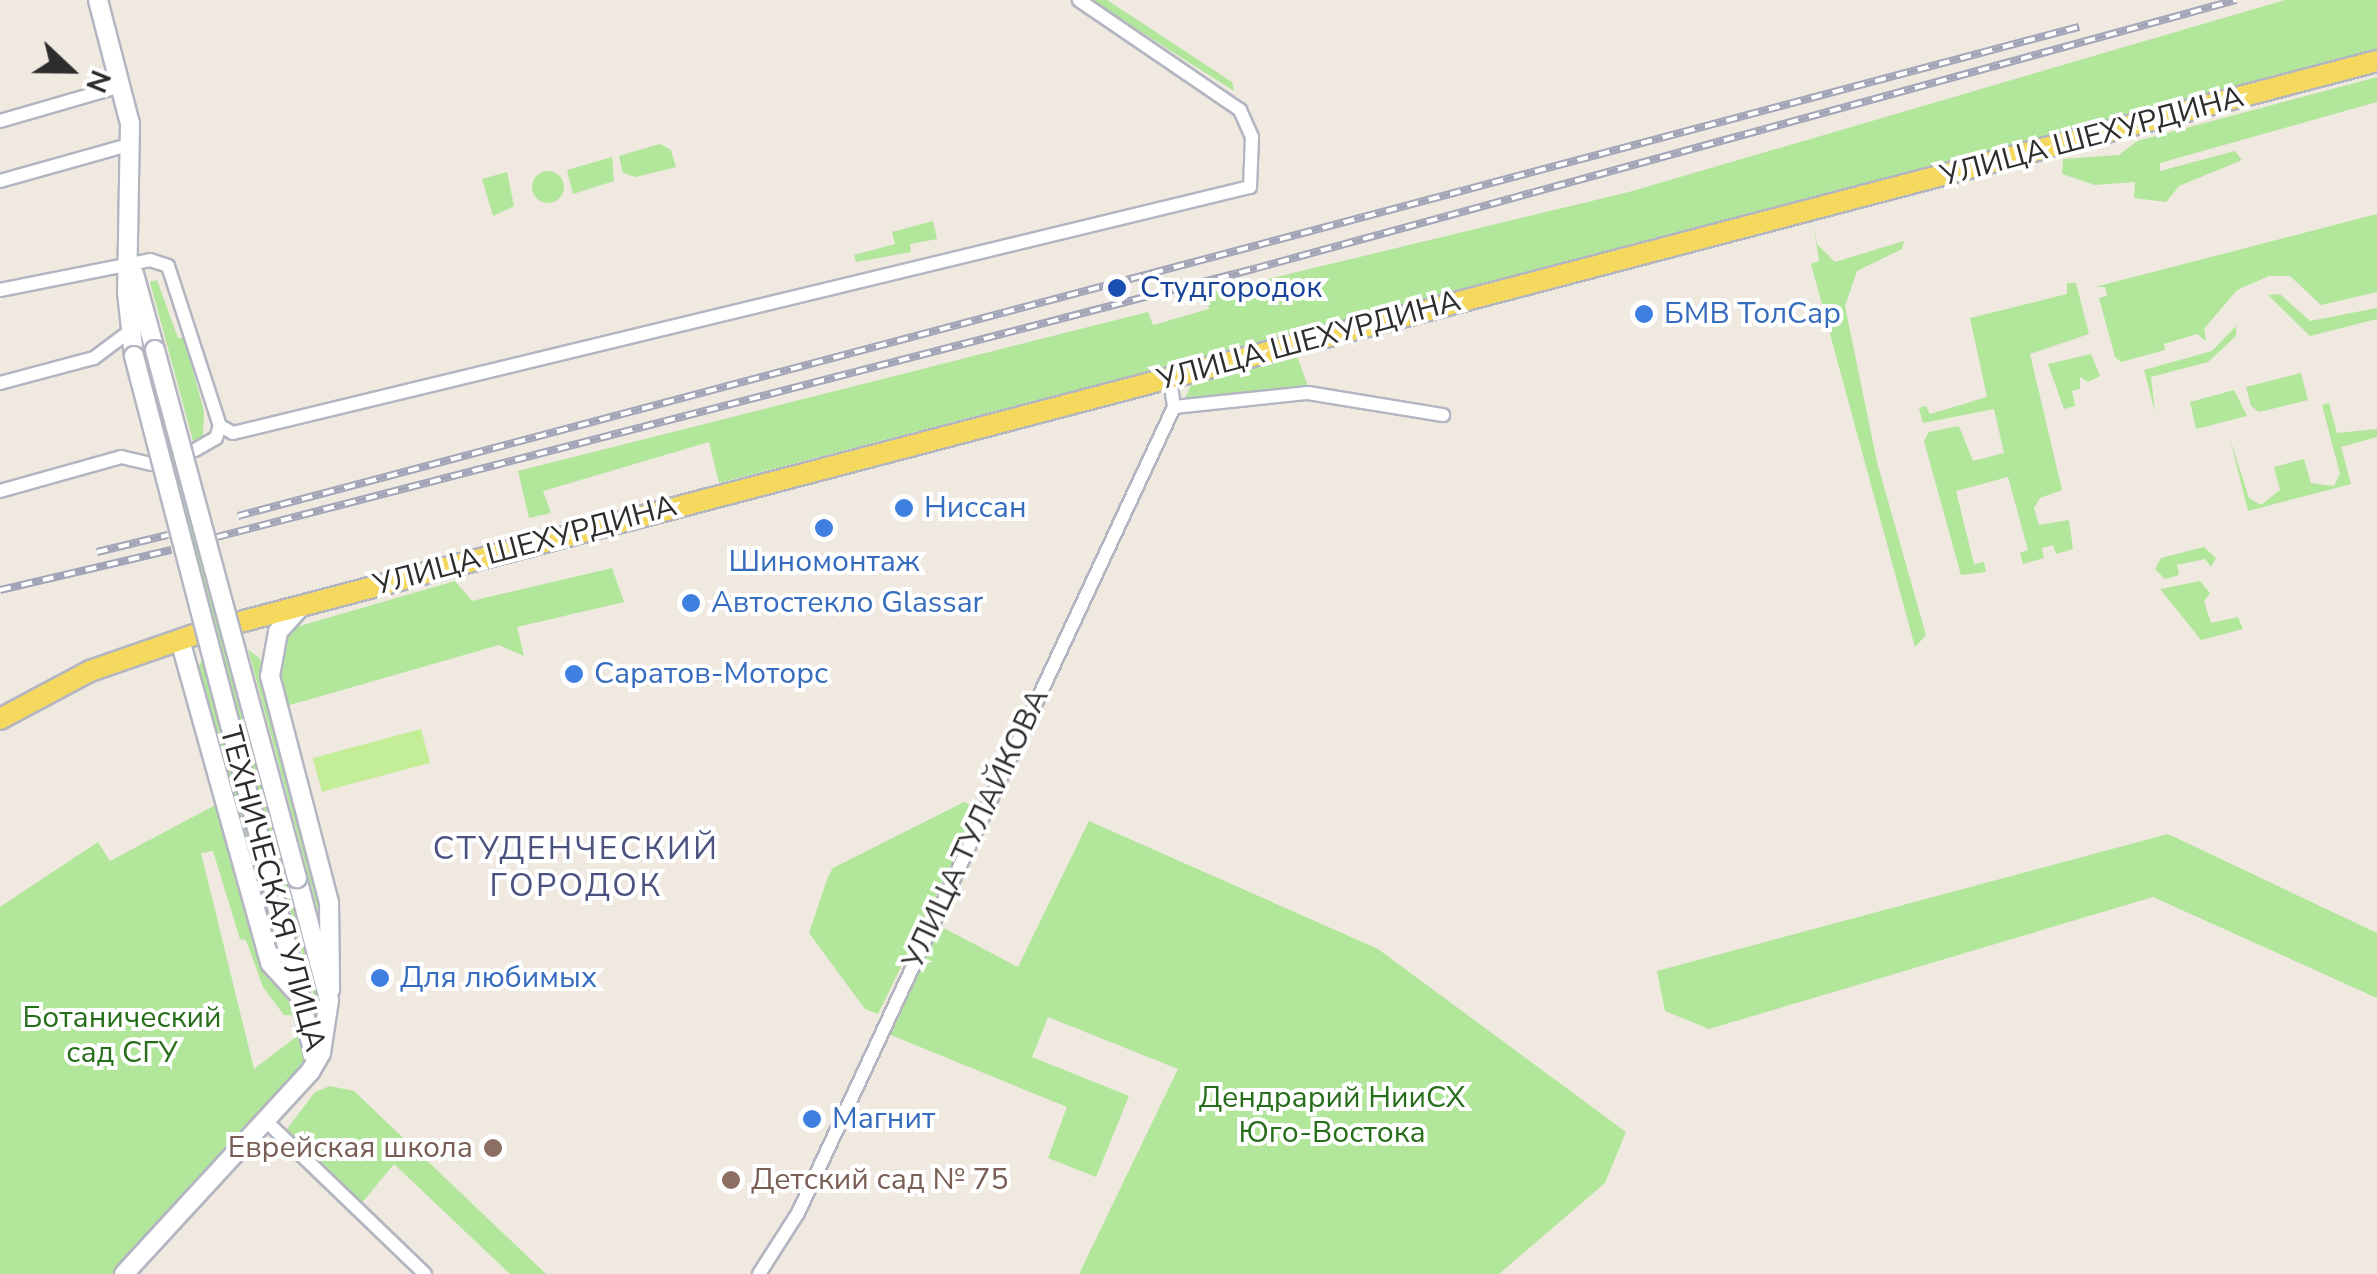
<!DOCTYPE html>
<html>
<head>
<meta charset="utf-8">
<style>
	body { margin:0 }
	#map { position:relative; width:2377px; height:1274px; overflow:hidden; background:#efe9e0; font-family:"Nunito Sans",sans-serif }
	div>[style] { position:absolute }
	.green>* { inset:0; background:#b1e69b }
	.round { border-radius:50% }
	.pitch>* { inset:0; background:#c4ed97; transform-origin:0 0 }
	.roads { filter:drop-shadow(2px 0 #b3b5c1) drop-shadow(-2px 0 #b3b5c1) drop-shadow(0 2px #b3b5c1) drop-shadow(0 -2px #b3b5c1) }
	.street>* { height:12px; margin:-6px; padding:0 6px; transform-origin:6px; border-radius:6px; background:#fff }
	.secondary>* { height:18px; margin:-9px; padding:0 9px; transform-origin:9px; border-radius:9px; background:#fff }
	.primary>* { height:20px; margin:-10px; padding:0 10px; transform-origin:10px; border-radius:10px; background:#f5d95f }
	.rail>* { height:8px; margin-top:-4px; transform-origin:0; background:repeating-linear-gradient(90deg,#fff 0 11px,#a2a4b8 0 22px); box-sizing:border-box; border-block:2px solid #a2a4b8 }
	.bridges { filter:drop-shadow(2px 0 #b3b5c1) drop-shadow(-2px 0 #b3b5c1) drop-shadow(0 2px #b3b5c1) drop-shadow(0 -2px #b3b5c1) }
	.secondary-bridge>* { height:18px; margin:-9px; padding:0 9px; transform-origin:9px; border-radius:9px; background:#fff }
	.dots>* { width:28px; height:28px; translate:-50% -50%; box-sizing:border-box; border:5px solid #fff; border-radius:50% }
	span { translate:-50% -50%; white-space:nowrap; text-align:center; line-height:1.15; -webkit-text-stroke:8px #fff; paint-order:stroke }
	.street-label { font-size:30px; color:#2d2d2d }
	.transit-label { font-size:30px; color:#164399 }
	.left { translate:0 -50%; text-align:left }
	.shop-label { font-size:30px; color:#366cbe }
	.park-label { font-size:30px; color:#266e19 }
	.education-label { font-size:30px; color:#785e54 }
	.right { translate:-100% -50%; text-align:right }
	.neighbourhood-label { font-size:32px; color:#4b5280; letter-spacing:2.5px }
	.north { position:absolute; left:20px; top:20px; width:100px; height:100px; -webkit-text-stroke:8px #fff; paint-order:stroke; rotate:112deg; font-size:28px; font-weight:700; line-height:40px; text-align:center; color:#2d2d2d }
	.north::after { content:''; display:block; margin:auto; width:35px; height:45px; background:#2d2d2d; clip-path:polygon(50% 0,100% 100%,50% 72%,0 100%) }
</style>
</head>
<body>
<div id="map">
	<div class="green">
		<div style="clip-path:polygon(1091px 0,1107px 0,1232px 82px,1234px 91px)"></div>
		<div style="clip-path:polygon(2285px 0,2377px 0,2377px 51px,719px 483px,709px 442px,543px 491px,551px 513px,529px 518px,518px 471px,1148px 312px,1153px 325px,1209px 309px,1206px 294px,1629px 192px)"></div>
		<div style="clip-path:polygon(2377px 77px,2377px 102px,2160px 163px,2160px 171px,2235px 151px,2242px 160px,2179px 186px,2166px 202px,2134px 198px,2135px 182px,2095px 185px,2062px 174px,2063px 159px,2119px 155px,2137px 141px)"></div>
		<div style="clip-path:polygon(660px 144px,671px 150px,676px 167px,636px 177px,623px 173px,619px 156px)"></div>
		<div style="clip-path:polygon(612px 157px,614px 181px,573px 194px,567px 170px)"></div>
		<div class="round" style="left:532px;top:171px;width:32px;height:32px"></div>
		<div style="clip-path:polygon(507px 172px,514px 206px,493px 216px,482px 179px)"></div>
		<div style="clip-path:polygon(2377px 214px,2377px 292px,2321px 305px,2290px 276px,2269px 276px,2237px 290px,2204px 329px,2206px 341px,2197px 334px,2164px 344px,2165px 350px,2121px 362px,2115px 357px,2099px 298px,2107px 296px,2105px 287px,2095px 287px)"></div>
		<div style="clip-path:polygon(933px 221px,937px 239px,910px 244px,911px 252px,856px 262px,854px 255px,895px 244px,892px 232px)"></div>
		<div style="clip-path:polygon(1813px 222px,1817px 244px,1835px 262px,1904px 241px,1902px 249px,1857px 271px,1845px 306px,1877px 462px,1926px 635px,1915px 647px,1811px 264px,1819px 261px)"></div>
		<div style="clip-path:polygon(157px 280px,178px 338px,184px 338px,204px 411px,203px 436px,193px 441px,150px 282px)"></div>
		<div style="clip-path:polygon(2067px 283px,2076px 283px,2089px 334px,2030px 354px,2062px 490px,2040px 498px,2034px 508px,2039px 525px,2069px 520px,2073px 549px,2056px 554px,2053px 545px,2042px 548px,2044px 558px,2023px 564px,2020px 553px,2028px 550px,2008px 477px,1956px 491px,1974px 564px,1984px 562px,1986px 572px,1961px 575px,1924px 441px,1929px 432px,1959px 426px,1973px 461px,2004px 453px,1994px 409px,1923px 423px,1919px 408px,1926px 406px,1930px 414px,1987px 397px,1970px 318px,2067px 294px)"></div>
		<div style="clip-path:polygon(2280px 294px,2310px 321px,2377px 308px,2377px 319px,2310px 336px,2268px 295px)"></div>
		<div style="clip-path:polygon(2236px 326px,2236px 336px,2208px 362px,2151px 377px,2155px 412px,2144px 370px,2212px 351px)"></div>
		<div style="clip-path:polygon(2091px 354px,2100px 376px,2088px 382px,2080px 377px,2080px 389px,2072px 391px,2075px 406px,2064px 409px,2048px 364px)"></div>
		<div style="clip-path:polygon(1297px 356px,1309px 389px,1249px 401px,1185px 399px,1191px 385px)"></div>
		<div style="clip-path:polygon(2301px 373px,2308px 400px,2259px 412px,2251px 406px,2246px 387px)"></div>
		<div style="clip-path:polygon(2234px 390px,2247px 416px,2196px 429px,2190px 402px)"></div>
		<div style="clip-path:polygon(2329px 403px,2337px 433px,2377px 429px,2377px 437px,2341px 447px,2351px 484px,2248px 511px,2230px 439px,2249px 498px,2261px 505px,2280px 490px,2274px 467px,2304px 459px,2311px 483px,2334px 486px,2340px 474px,2322px 405px)"></div>
		<div style="clip-path:polygon(162px 408px,322px 999px,316px 1004px,161px 438px)"></div>
		<div style="clip-path:polygon(2204px 547px,2216px 558px,2211px 567px,2205px 559px,2177px 565px,2179px 575px,2165px 579px,2155px 569px,2161px 558px)"></div>
		<div style="clip-path:polygon(612px 568px,624px 602px,517px 627px,524px 656px,499px 645px,283px 707px,281px 647px,296px 627px,455px 581px,472px 601px)"></div>
		<div style="clip-path:polygon(2200px 581px,2210px 593px,2204px 601px,2211px 623px,2238px 617px,2243px 629px,2201px 640px,2160px 589px)"></div>
		<div style="clip-path:polygon(248px 649px,260px 659px,325px 902px,325px 938px)"></div>
		<div style="clip-path:polygon(202px 660px,286px 969px,197px 670px)"></div>
		<div style="clip-path:polygon(221px 802px,265px 967px,302px 1016px,284px 1015px,263px 987px,246px 940px,240px 939px,213px 851px,201px 853px,254px 1069px,305px 1030px,303px 1064px,114px 1274px,0 1274px,0 907px,98px 842px,110px 861px)"></div>
		<div style="clip-path:polygon(964px 802px,979px 808px,878px 1014px,865px 1009px,809px 933px,828px 877px,833px 868px)"></div>
		<div style="clip-path:polygon(1089px 821px,1378px 949px,1626px 1132px,1605px 1183px,1499px 1274px,1079px 1274px,1178px 1069px,1048px 1017px,1032px 1057px,1129px 1096px,1096px 1177px,1048px 1158px,1067px 1107px,886px 1033px,934px 923px,1018px 967px)"></div>
		<div style="clip-path:polygon(2168px 834px,2377px 933px,2377px 998px,2153px 897px,1709px 1029px,1665px 1011px,1657px 971px)"></div>
		<div style="clip-path:polygon(330px 1086px,354px 1091px,546px 1274px,510px 1274px,394px 1164px,361px 1204px,287px 1129px,315px 1092px)"></div>
	</div>
	<div class="pitch">
		<div style="left:421px;top:729px;width:35px;height:112px;rotate:75deg"></div>
	</div>
	<div class="roads">
		<div class="street">
			<div style="left:0;top:121px;width:126px;rotate:-16.1deg"></div>
			<div style="left:0;top:181px;width:137px;rotate:-15.7deg"></div>
			<div style="left:0;top:290px;width:153px;rotate:-11.3deg"></div>
			<div style="left:150px;top:260px;width:19px;rotate:18deg"></div>
			<div style="left:168px;top:266px;width:168px;rotate:72deg"></div>
			<div style="left:220px;top:426px;width:15px;rotate:28deg"></div>
			<div style="left:233px;top:433px;width:1046px;rotate:-13.6deg"></div>
			<div style="left:1250px;top:187px;width:50px;rotate:-87.7deg"></div>
			<div style="left:1252px;top:137px;width:30px;rotate:-114deg"></div>
			<div style="left:1240px;top:110px;width:195px;rotate:-145.7deg"></div>
			<div style="left:0;top:383px;width:97px;rotate:-14.9deg"></div>
			<div style="left:94px;top:358px;width:45px;rotate:-36.9deg"></div>
			<div style="left:1174px;top:407px;width:135px;rotate:-6deg"></div>
			<div style="left:1308px;top:393px;width:137px;rotate:9.3deg"></div>
			<div style="left:195px;top:450px;width:24px;rotate:-30deg"></div>
			<div style="left:216px;top:438px;width:13px;rotate:-72deg"></div>
			<div style="left:0;top:491px;width:126px;rotate:-15.7deg"></div>
			<div style="left:121px;top:457px;width:31px;rotate:13deg"></div>
			<div style="left:265px;top:1120px;width:222px;rotate:43.9deg"></div>
			<div style="left:759px;top:1274px;width:72px;rotate:-57.4deg"></div>
			<div style="left:798px;top:1213px;width:889px;rotate:-64.99deg"></div>
			<div style="left:1174px;top:407px;width:29px;rotate:-98deg"></div>
		</div>
		<div class="secondary">
			<div style="left:98px;top:0;width:128px;rotate:75.5deg"></div>
			<div style="left:130px;top:124px;width:168px;rotate:91deg"></div>
			<div style="left:127px;top:292px;width:64px;rotate:83.8deg"></div>
			<div style="left:134px;top:274px;width:79px;rotate:74.6deg"></div>
			<div style="left:302px;top:605px;width:36px;rotate:132deg"></div>
			<div style="left:278px;top:632px;width:45px;rotate:100.3deg"></div>
			<div style="left:270px;top:676px;width:234px;rotate:75.4deg"></div>
			<div style="left:329px;top:902px;width:88px;rotate:89.3deg"></div>
			<div style="left:180px;top:640px;width:335px;rotate:74.4deg"></div>
			<div style="left:270px;top:963px;width:45px;rotate:47.7deg"></div>
			<div style="left:272px;top:886px;width:178px;rotate:76deg"></div>
			<div style="left:124px;top:1274px;width:275px;rotate:-47.4deg"></div>
			<div style="left:310px;top:1072px;width:22px;rotate:-60deg"></div>
			<div style="left:321px;top:1053px;width:54px;rotate:-81.4deg"></div>
			<div style="left:329px;top:1000px;width:126px;rotate:-104.7deg"></div>
		</div>
		<div class="primary">
			<div style="left:240px;top:622px;width:2209px;rotate:-14.71deg"></div>
			<div style="left:0;top:719px;width:102px;rotate:-28.1deg"></div>
			<div style="left:90px;top:671px;width:110px;rotate:-19.1deg"></div>
		</div>
	</div>
	<div class="rail">
		<div style="left:238px;top:516px;width:1905px;rotate:-14.88deg"></div>
		<div style="left:217px;top:537px;width:1074px;rotate:-14.5deg"></div>
		<div style="left:1257px;top:268px;width:1015px;rotate:-15.31deg"></div>
		<div style="left:97px;top:552px;width:73px;rotate:-13.5deg"></div>
		<div style="left:0;top:590px;width:176px;rotate:-13.2deg"></div>
	</div>
	<div class="bridges">
		<div class="secondary-bridge">
			<div style="left:155px;top:350px;width:547px;rotate:74.95deg"></div>
			<div style="left:134px;top:356px;width:548px;rotate:75.41deg"></div>
		</div>
	</div>
	<div class="dots">
		<div style="left:1117px;top:288px;background:#1a4fb4"></div>
		<div style="left:1644px;top:314px;background:#3f7fe0"></div>
		<div style="left:904px;top:508px;background:#3f7fe0"></div>
		<div style="left:824px;top:528px;background:#3f7fe0"></div>
		<div style="left:691px;top:603px;background:#3f7fe0"></div>
		<div style="left:574px;top:674px;background:#3f7fe0"></div>
		<div style="left:380px;top:978px;background:#3f7fe0"></div>
		<div style="left:812px;top:1119px;background:#3f7fe0"></div>
		<div style="left:493px;top:1148px;background:#8d6e63"></div>
		<div style="left:731px;top:1180px;background:#8d6e63"></div>
	</div>
	<div class="street-label">
		<span style="left:2092px;top:137px;rotate:-15deg">УЛИЦА ШЕХУРДИНА</span>
		<span style="left:1309px;top:341px;rotate:-15deg">УЛИЦА ШЕХУРДИНА</span>
		<span style="left:525px;top:546px;rotate:-15deg">УЛИЦА ШЕХУРДИНА</span>
		<span style="left:976px;top:829px;rotate:-65deg">УЛИЦА ТУЛАЙКОВА</span>
		<span style="left:272px;top:889px;rotate:75deg">ТЕХНИЧЕСКАЯ УЛИЦА</span>
	</div>
	<div class="transit-label">
		<span class="left" style="left:1140px;top:288px">Студгородок</span>
	</div>
	<div class="shop-label">
		<span class="left" style="left:1664px;top:314px">БМВ ТолСар</span>
		<span class="left" style="left:924px;top:508px">Ниссан</span>
		<span style="left:824px;top:562px">Шиномонтаж</span>
		<span class="left" style="left:711px;top:603px">Автостекло Glassar</span>
		<span class="left" style="left:594px;top:674px">Саратов-Моторс</span>
		<span class="left" style="left:400px;top:978px">Для любимых</span>
		<span class="left" style="left:832px;top:1119px">Магнит</span>
	</div>
	<div class="park-label">
		<span style="left:122px;top:1035px">Ботанический<br>сад СГУ</span>
		<span style="left:1332px;top:1115px">Дендрарий НииСХ<br>Юго-Востока</span>
	</div>
	<div class="education-label">
		<span class="right" style="left:473px;top:1148px">Еврейская школа</span>
		<span class="left" style="left:751px;top:1180px">Детский сад № 75</span>
	</div>
	<div class="neighbourhood-label">
		<span style="left:576px;top:868px">СТУДЕНЧЕСКИЙ<br>ГОРОДОК</span>
	</div>
	<div class="north">N</div>
</div>
</body>
</html>
